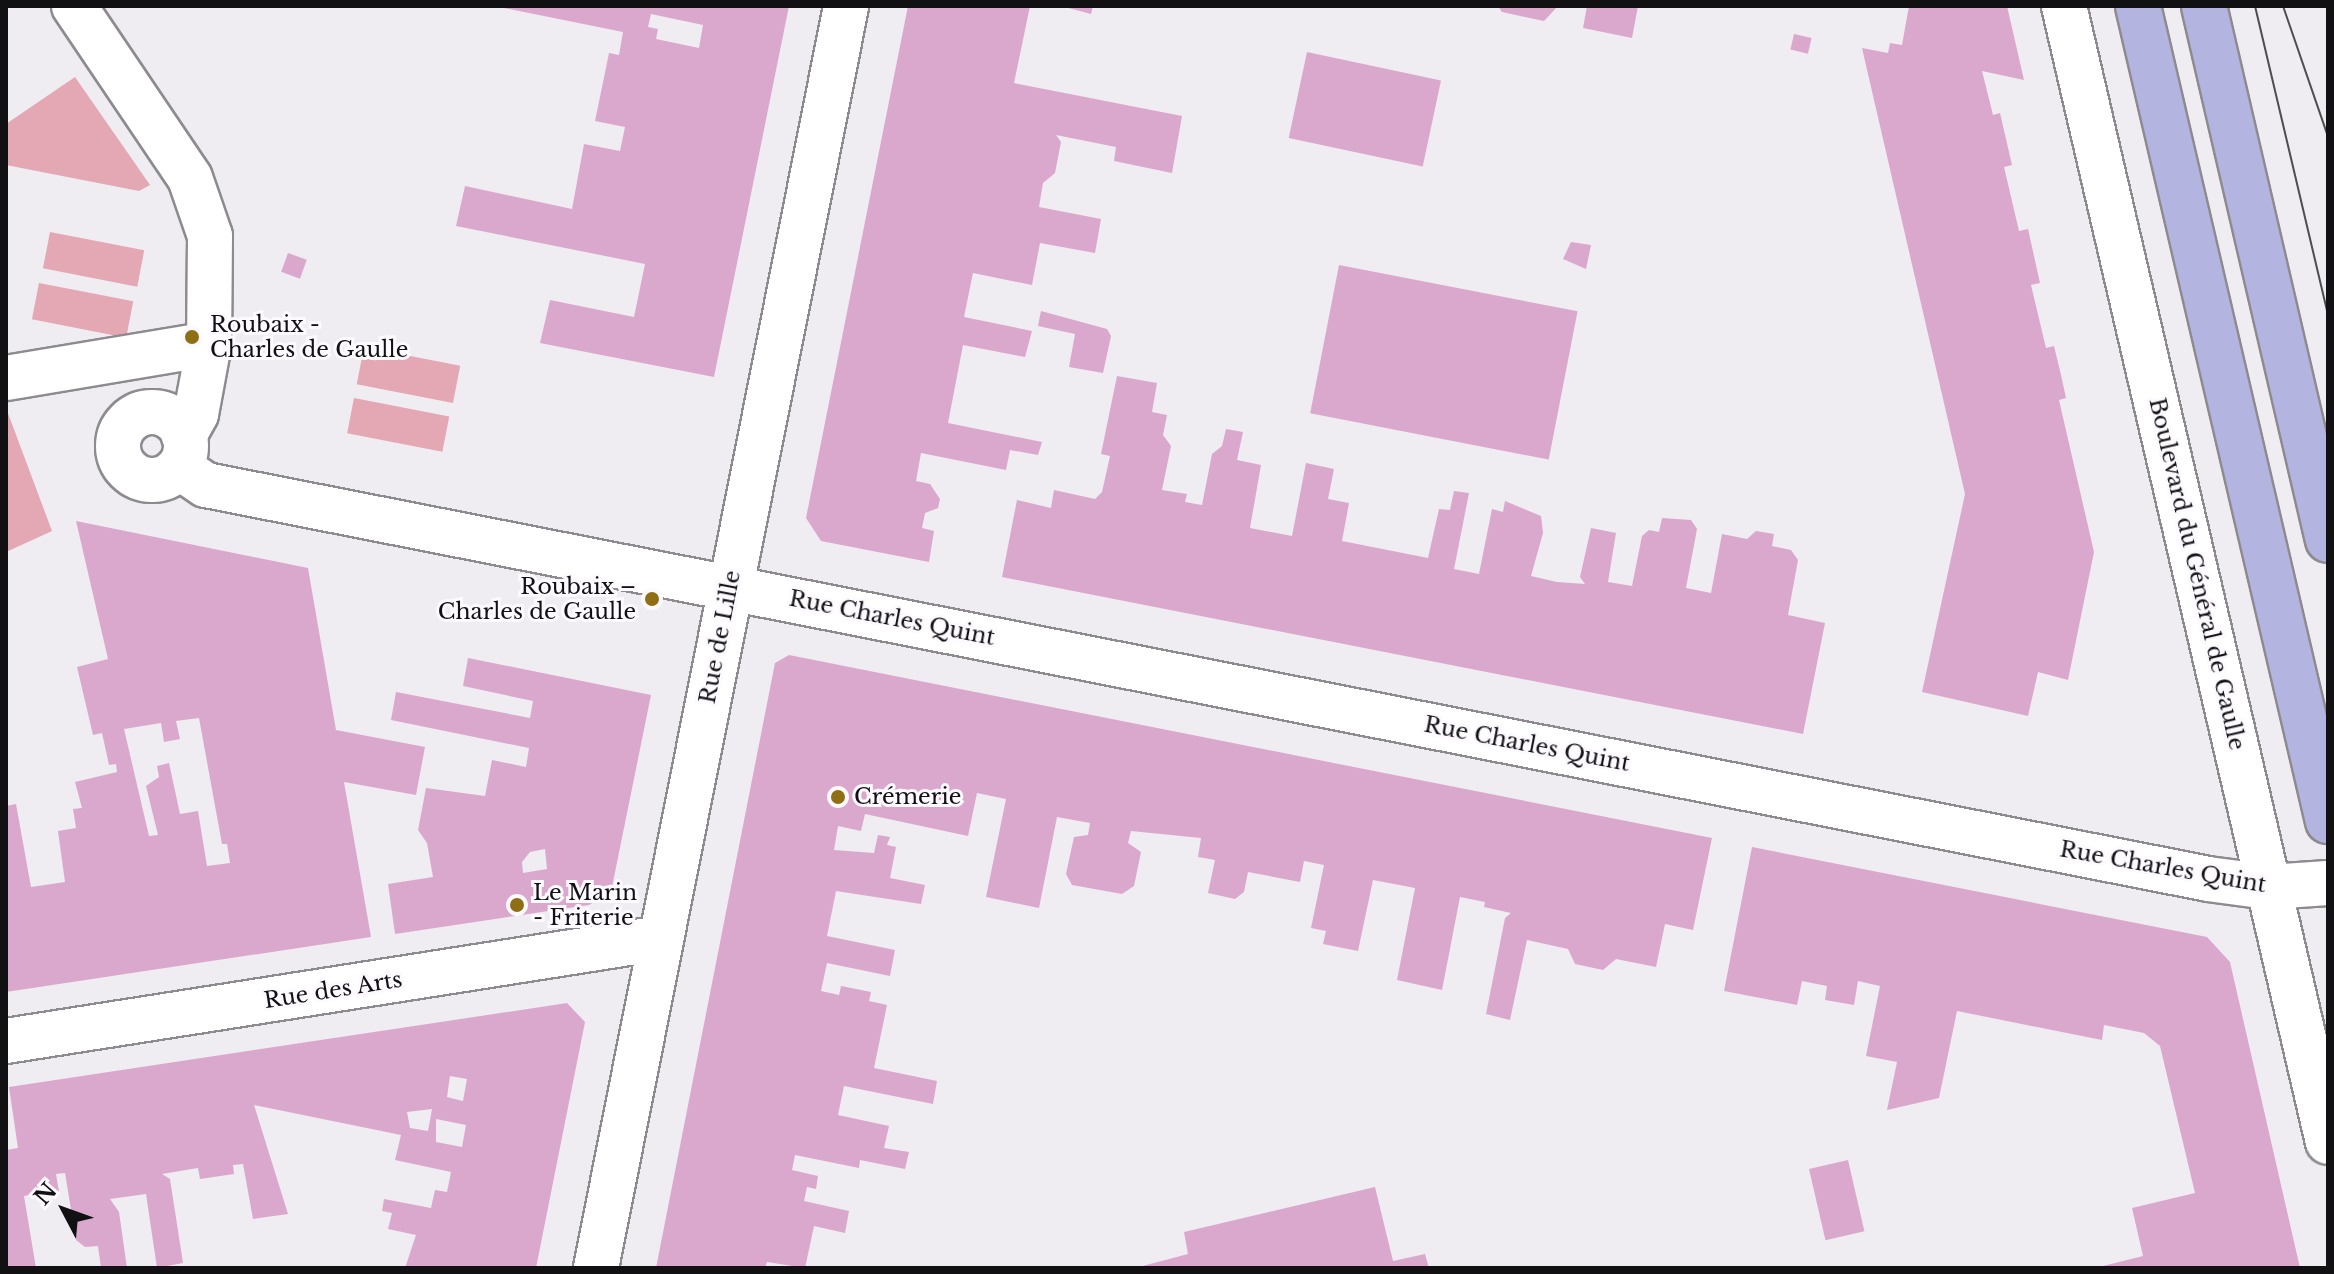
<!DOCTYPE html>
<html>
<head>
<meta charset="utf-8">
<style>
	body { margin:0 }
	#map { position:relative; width:2334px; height:1274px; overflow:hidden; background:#efecf2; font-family:"Libre Baskerville",serif }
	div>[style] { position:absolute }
	.green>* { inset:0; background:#e4a7b4; transform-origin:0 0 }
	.building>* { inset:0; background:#dba8cd; transform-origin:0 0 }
	.roads { filter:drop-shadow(2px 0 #8e8b90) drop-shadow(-2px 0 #8e8b90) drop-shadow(0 2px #8e8b90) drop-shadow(0 -2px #8e8b90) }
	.minor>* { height:44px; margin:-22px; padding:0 22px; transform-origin:22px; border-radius:22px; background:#fff }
	.minor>.ring { margin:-22px; padding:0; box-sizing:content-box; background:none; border:44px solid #fff; border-radius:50% }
	.major>* { height:44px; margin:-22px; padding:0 22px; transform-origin:22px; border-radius:22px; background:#b3b4e0 }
	.tram>* { height:2px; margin:-1px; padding:0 1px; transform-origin:1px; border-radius:1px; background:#4f4d50 }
	.dots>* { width:22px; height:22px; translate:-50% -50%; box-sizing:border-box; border:4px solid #fcf9ff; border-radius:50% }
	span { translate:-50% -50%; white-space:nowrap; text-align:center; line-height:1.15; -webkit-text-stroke:6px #fcf9ff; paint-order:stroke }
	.poi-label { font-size:22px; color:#111012 }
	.left { translate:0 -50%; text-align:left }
	.right { translate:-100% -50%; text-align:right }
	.street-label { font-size:22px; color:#111012 }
	.frame { position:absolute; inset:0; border:8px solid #111012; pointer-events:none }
	.north { position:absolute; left:24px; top:1170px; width:80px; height:80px; -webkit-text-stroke:6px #fcf9ff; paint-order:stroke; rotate:311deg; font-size:22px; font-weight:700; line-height:32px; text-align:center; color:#111012 }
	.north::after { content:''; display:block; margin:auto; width:28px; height:36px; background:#111012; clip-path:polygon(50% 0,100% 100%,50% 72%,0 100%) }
</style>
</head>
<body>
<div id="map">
	<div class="green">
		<div style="clip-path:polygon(75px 77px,150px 185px,139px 191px,6px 165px,6px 124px)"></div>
		<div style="left:50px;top:232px;width:96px;height:37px;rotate:11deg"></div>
		<div style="left:39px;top:283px;width:96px;height:37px;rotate:11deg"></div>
		<div style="left:364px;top:347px;width:98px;height:38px;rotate:11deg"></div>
		<div style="left:354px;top:398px;width:97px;height:36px;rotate:11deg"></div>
		<div style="clip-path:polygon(6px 408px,52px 531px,6px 552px)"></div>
	</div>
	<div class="building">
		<div style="clip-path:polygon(evenodd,494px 6px,789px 6px,714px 377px,540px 343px,550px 300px,634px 317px,645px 264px,456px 226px,465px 186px,572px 209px,584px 144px,620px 151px,625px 127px,595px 121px,609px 53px,619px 55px,623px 32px,494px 6px,651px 14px,703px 25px,699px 48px,656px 39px,658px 29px,648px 27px,651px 14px)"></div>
		<div style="clip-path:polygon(908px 6px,1030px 6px,1014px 83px,1182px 116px,1172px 173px,1114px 161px,1116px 147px,1056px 135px,1061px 142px,1055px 173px,1043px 183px,1039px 207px,1101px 219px,1095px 253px,1040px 243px,1032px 285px,973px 273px,964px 317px,1032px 331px,1025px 357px,963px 345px,948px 423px,1042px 442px,1038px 455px,1010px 450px,1006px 470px,921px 453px,916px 481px,930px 484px,940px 499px,938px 508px,925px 513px,922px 528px,934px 531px,929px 562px,821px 541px,806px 518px)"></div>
		<div style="clip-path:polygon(1061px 6px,1093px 6px,1091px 14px)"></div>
		<div style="clip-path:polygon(1498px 6px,1558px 6px,1544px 21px,1502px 12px)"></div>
		<div style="clip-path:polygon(1587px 6px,1638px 6px,1632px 38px,1583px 28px)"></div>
		<div style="clip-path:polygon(1909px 6px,2007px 6px,2024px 80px,1982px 71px,1993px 115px,2000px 113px,2012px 165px,2004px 167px,2019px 231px,2028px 229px,2040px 283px,2031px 285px,2046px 348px,2054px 346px,2061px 375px,2066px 398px,2059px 400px,2094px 552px,2068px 680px,2038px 672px,2028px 716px,1922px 692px,1965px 494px,1862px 48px,1888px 53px,1890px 43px,1902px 45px)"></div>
		<div style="left:1794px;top:34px;width:18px;height:16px;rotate:13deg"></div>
		<div style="left:1307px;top:52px;width:137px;height:88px;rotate:12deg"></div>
		<div style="clip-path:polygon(1571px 242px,1591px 245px,1586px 269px,1563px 259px)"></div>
		<div style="left:288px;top:253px;width:20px;height:20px;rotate:20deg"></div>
		<div style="left:1339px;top:265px;width:243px;height:151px;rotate:11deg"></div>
		<div style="clip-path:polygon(1041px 311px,1107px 329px,1111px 336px,1103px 373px,1069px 367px,1075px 334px,1038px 326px)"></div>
		<div style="clip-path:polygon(1117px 376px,1157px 383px,1152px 412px,1167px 415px,1163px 435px,1171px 446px,1162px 490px,1187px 494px,1185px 502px,1202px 505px,1212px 454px,1222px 446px,1226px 429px,1243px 432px,1237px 460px,1261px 465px,1250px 528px,1292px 536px,1306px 463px,1334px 469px,1328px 499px,1349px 503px,1342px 541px,1428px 558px,1439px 509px,1450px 510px,1454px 491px,1469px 493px,1454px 569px,1479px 574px,1492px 509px,1503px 512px,1505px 501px,1541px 516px,1543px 533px,1531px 576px,1557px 582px,1585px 584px,1580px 577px,1591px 528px,1616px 533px,1608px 582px,1632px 586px,1642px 536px,1649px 530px,1659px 532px,1662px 518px,1691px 520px,1697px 529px,1686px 588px,1711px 593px,1722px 534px,1747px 539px,1756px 531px,1774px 534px,1772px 546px,1791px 550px,1798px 560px,1788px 615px,1825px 623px,1803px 734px,1002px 577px,1017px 500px,1051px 508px,1054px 490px,1095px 499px,1102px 492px,1110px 456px,1101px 454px)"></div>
		<div style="clip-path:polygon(evenodd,76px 521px,308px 568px,336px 730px,425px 747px,416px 795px,344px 782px,371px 937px,6px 992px,6px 806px,16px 804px,31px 887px,65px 882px,58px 831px,76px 828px,73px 809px,82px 808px,75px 782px,117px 772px,116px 764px,109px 765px,102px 733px,93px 735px,77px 667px,108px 659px,76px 521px,199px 718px,222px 844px,227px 844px,230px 863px,207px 866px,198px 811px,180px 814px,169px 763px,157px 766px,159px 777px,146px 786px,158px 835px,149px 836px,124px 729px,161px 723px,164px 742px,180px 739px,176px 721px,199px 718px)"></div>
		<div style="clip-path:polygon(789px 655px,1712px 838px,1693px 930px,1665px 924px,1656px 967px,1616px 959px,1603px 970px,1575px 964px,1568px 949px,1527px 940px,1510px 1020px,1486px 1014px,1505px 918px,1511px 913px,1484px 907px,1485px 902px,1460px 897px,1442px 990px,1397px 980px,1415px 888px,1373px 880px,1358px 951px,1323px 944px,1326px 931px,1311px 928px,1324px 865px,1304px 861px,1300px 882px,1248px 872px,1244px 892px,1235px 899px,1208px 893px,1215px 860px,1198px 857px,1201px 838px,1131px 831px,1128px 843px,1141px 852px,1134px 886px,1122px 894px,1072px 885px,1066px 874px,1074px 837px,1088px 835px,1090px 823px,1057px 817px,1039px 908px,986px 897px,1006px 799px,977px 793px,968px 836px,865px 814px,861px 831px,838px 826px,834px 850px,874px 853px,878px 835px,890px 837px,887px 845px,896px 847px,890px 878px,925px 885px,921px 904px,836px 891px,827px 936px,895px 950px,890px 976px,827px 963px,821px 991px,839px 995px,841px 986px,871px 992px,869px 1001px,887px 1005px,874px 1068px,937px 1081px,933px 1104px,844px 1086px,838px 1115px,889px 1126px,884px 1148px,909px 1152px,905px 1169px,860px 1160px,859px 1168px,795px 1155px,792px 1170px,818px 1176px,816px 1189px,807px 1187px,804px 1201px,849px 1211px,845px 1233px,814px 1226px,805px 1268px,767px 1262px,765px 1268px,656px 1268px,775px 663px)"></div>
		<div style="clip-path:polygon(evenodd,468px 658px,651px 695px,611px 892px,589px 905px,395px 934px,388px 884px,433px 877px,427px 843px,418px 830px,426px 788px,485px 796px,492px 760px,526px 767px,529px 748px,391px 720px,396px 692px,530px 718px,533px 701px,463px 686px,468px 658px,545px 849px,547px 869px,523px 873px,522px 862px,530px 852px,545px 849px)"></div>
		<div style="clip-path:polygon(1752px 847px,2207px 937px,2230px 962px,2300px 1268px,2095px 1268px,2143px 1256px,2132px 1208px,2195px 1193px,2160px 1046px,2144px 1033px,2104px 1025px,2102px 1040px,1957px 1011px,1939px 1098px,1887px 1110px,1897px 1062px,1866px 1056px,1880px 986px,1858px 981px,1854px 1005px,1825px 1000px,1827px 986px,1802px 981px,1797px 1005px,1724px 991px)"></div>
		<div style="clip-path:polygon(evenodd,567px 1003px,585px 1022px,536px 1268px,405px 1268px,416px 1235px,388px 1229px,392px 1213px,382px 1211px,384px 1199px,431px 1208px,435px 1190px,447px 1192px,451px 1172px,395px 1160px,401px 1135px,254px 1105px,288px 1214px,253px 1219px,243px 1164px,233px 1165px,234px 1174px,200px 1179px,198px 1168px,162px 1174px,170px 1179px,183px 1263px,157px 1268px,146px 1194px,110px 1199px,119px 1212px,127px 1268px,101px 1268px,98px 1246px,85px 1247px,76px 1240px,65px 1173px,56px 1174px,59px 1191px,24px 1196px,36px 1268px,6px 1268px,6px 1150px,18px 1148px,9px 1087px,567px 1003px,450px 1076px,467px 1079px,463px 1101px,447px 1097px,450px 1076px,567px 1003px,432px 1109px,428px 1131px,410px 1128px,407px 1112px,432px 1109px,567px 1003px,436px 1119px,466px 1125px,462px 1147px,436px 1142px,436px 1119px)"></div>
		<div style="left:1848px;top:1160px;width:73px;height:40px;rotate:77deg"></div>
		<div style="clip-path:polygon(1375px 1187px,1393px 1261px,1425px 1254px,1429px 1268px,1135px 1268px,1188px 1254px,1184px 1232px)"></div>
	</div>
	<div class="roads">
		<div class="minor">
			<div style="left:74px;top:6px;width:207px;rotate:56deg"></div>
			<div style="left:190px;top:178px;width:61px;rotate:71deg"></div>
			<div style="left:210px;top:236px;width:108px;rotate:90.5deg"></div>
			<div style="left:209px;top:344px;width:71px;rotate:100.5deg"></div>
			<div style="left:196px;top:414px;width:25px;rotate:119deg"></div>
			<div style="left:2064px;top:6px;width:1166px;rotate:76.92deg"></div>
			<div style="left:6px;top:378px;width:206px;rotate:-9.5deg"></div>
			<div class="ring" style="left:118px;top:412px;width:24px;height:24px"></div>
			<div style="left:179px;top:467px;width:32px;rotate:34deg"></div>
			<div style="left:206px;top:485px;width:2040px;rotate:11.13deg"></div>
			<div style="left:2208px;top:879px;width:62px;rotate:7.5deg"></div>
			<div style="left:2269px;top:887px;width:59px;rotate:-3.9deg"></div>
			<div style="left:6px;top:1041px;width:663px;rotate:-8.94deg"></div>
			<div style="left:596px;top:1268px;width:1287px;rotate:-78.79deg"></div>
		</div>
		<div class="major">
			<div style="left:2138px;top:6px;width:837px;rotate:76.88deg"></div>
			<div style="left:2204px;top:6px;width:548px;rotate:76.93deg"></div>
		</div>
	</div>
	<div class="tram">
		<div style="left:2255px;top:6px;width:318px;rotate:76.7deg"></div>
		<div style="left:2283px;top:6px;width:139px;rotate:71deg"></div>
	</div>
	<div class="dots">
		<div style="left:192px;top:337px;background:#8e6f13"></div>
		<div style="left:652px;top:599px;background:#8e6f13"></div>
		<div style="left:838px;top:797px;background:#8e6f13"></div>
		<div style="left:517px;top:905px;background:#8e6f13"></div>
	</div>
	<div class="poi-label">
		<span class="left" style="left:210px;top:337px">Roubaix -<br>Charles de Gaulle</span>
		<span class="right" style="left:636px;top:599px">Roubaix –<br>Charles de Gaulle</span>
		<span class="left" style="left:854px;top:797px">Crémerie</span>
		<span class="left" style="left:533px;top:905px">Le Marin<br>- Friterie</span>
	</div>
	<div class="street-label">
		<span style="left:2197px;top:574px;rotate:77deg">Boulevard du Général de Gaulle</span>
		<span style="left:892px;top:618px;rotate:11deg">Rue Charles Quint</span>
		<span style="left:720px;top:637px;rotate:-79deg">Rue de Lille</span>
		<span style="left:1527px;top:744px;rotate:11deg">Rue Charles Quint</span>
		<span style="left:2163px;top:867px;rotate:10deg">Rue Charles Quint</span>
		<span style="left:333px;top:990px;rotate:-9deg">Rue des Arts</span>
	</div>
	<div class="frame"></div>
	<div class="north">N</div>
</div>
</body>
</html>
